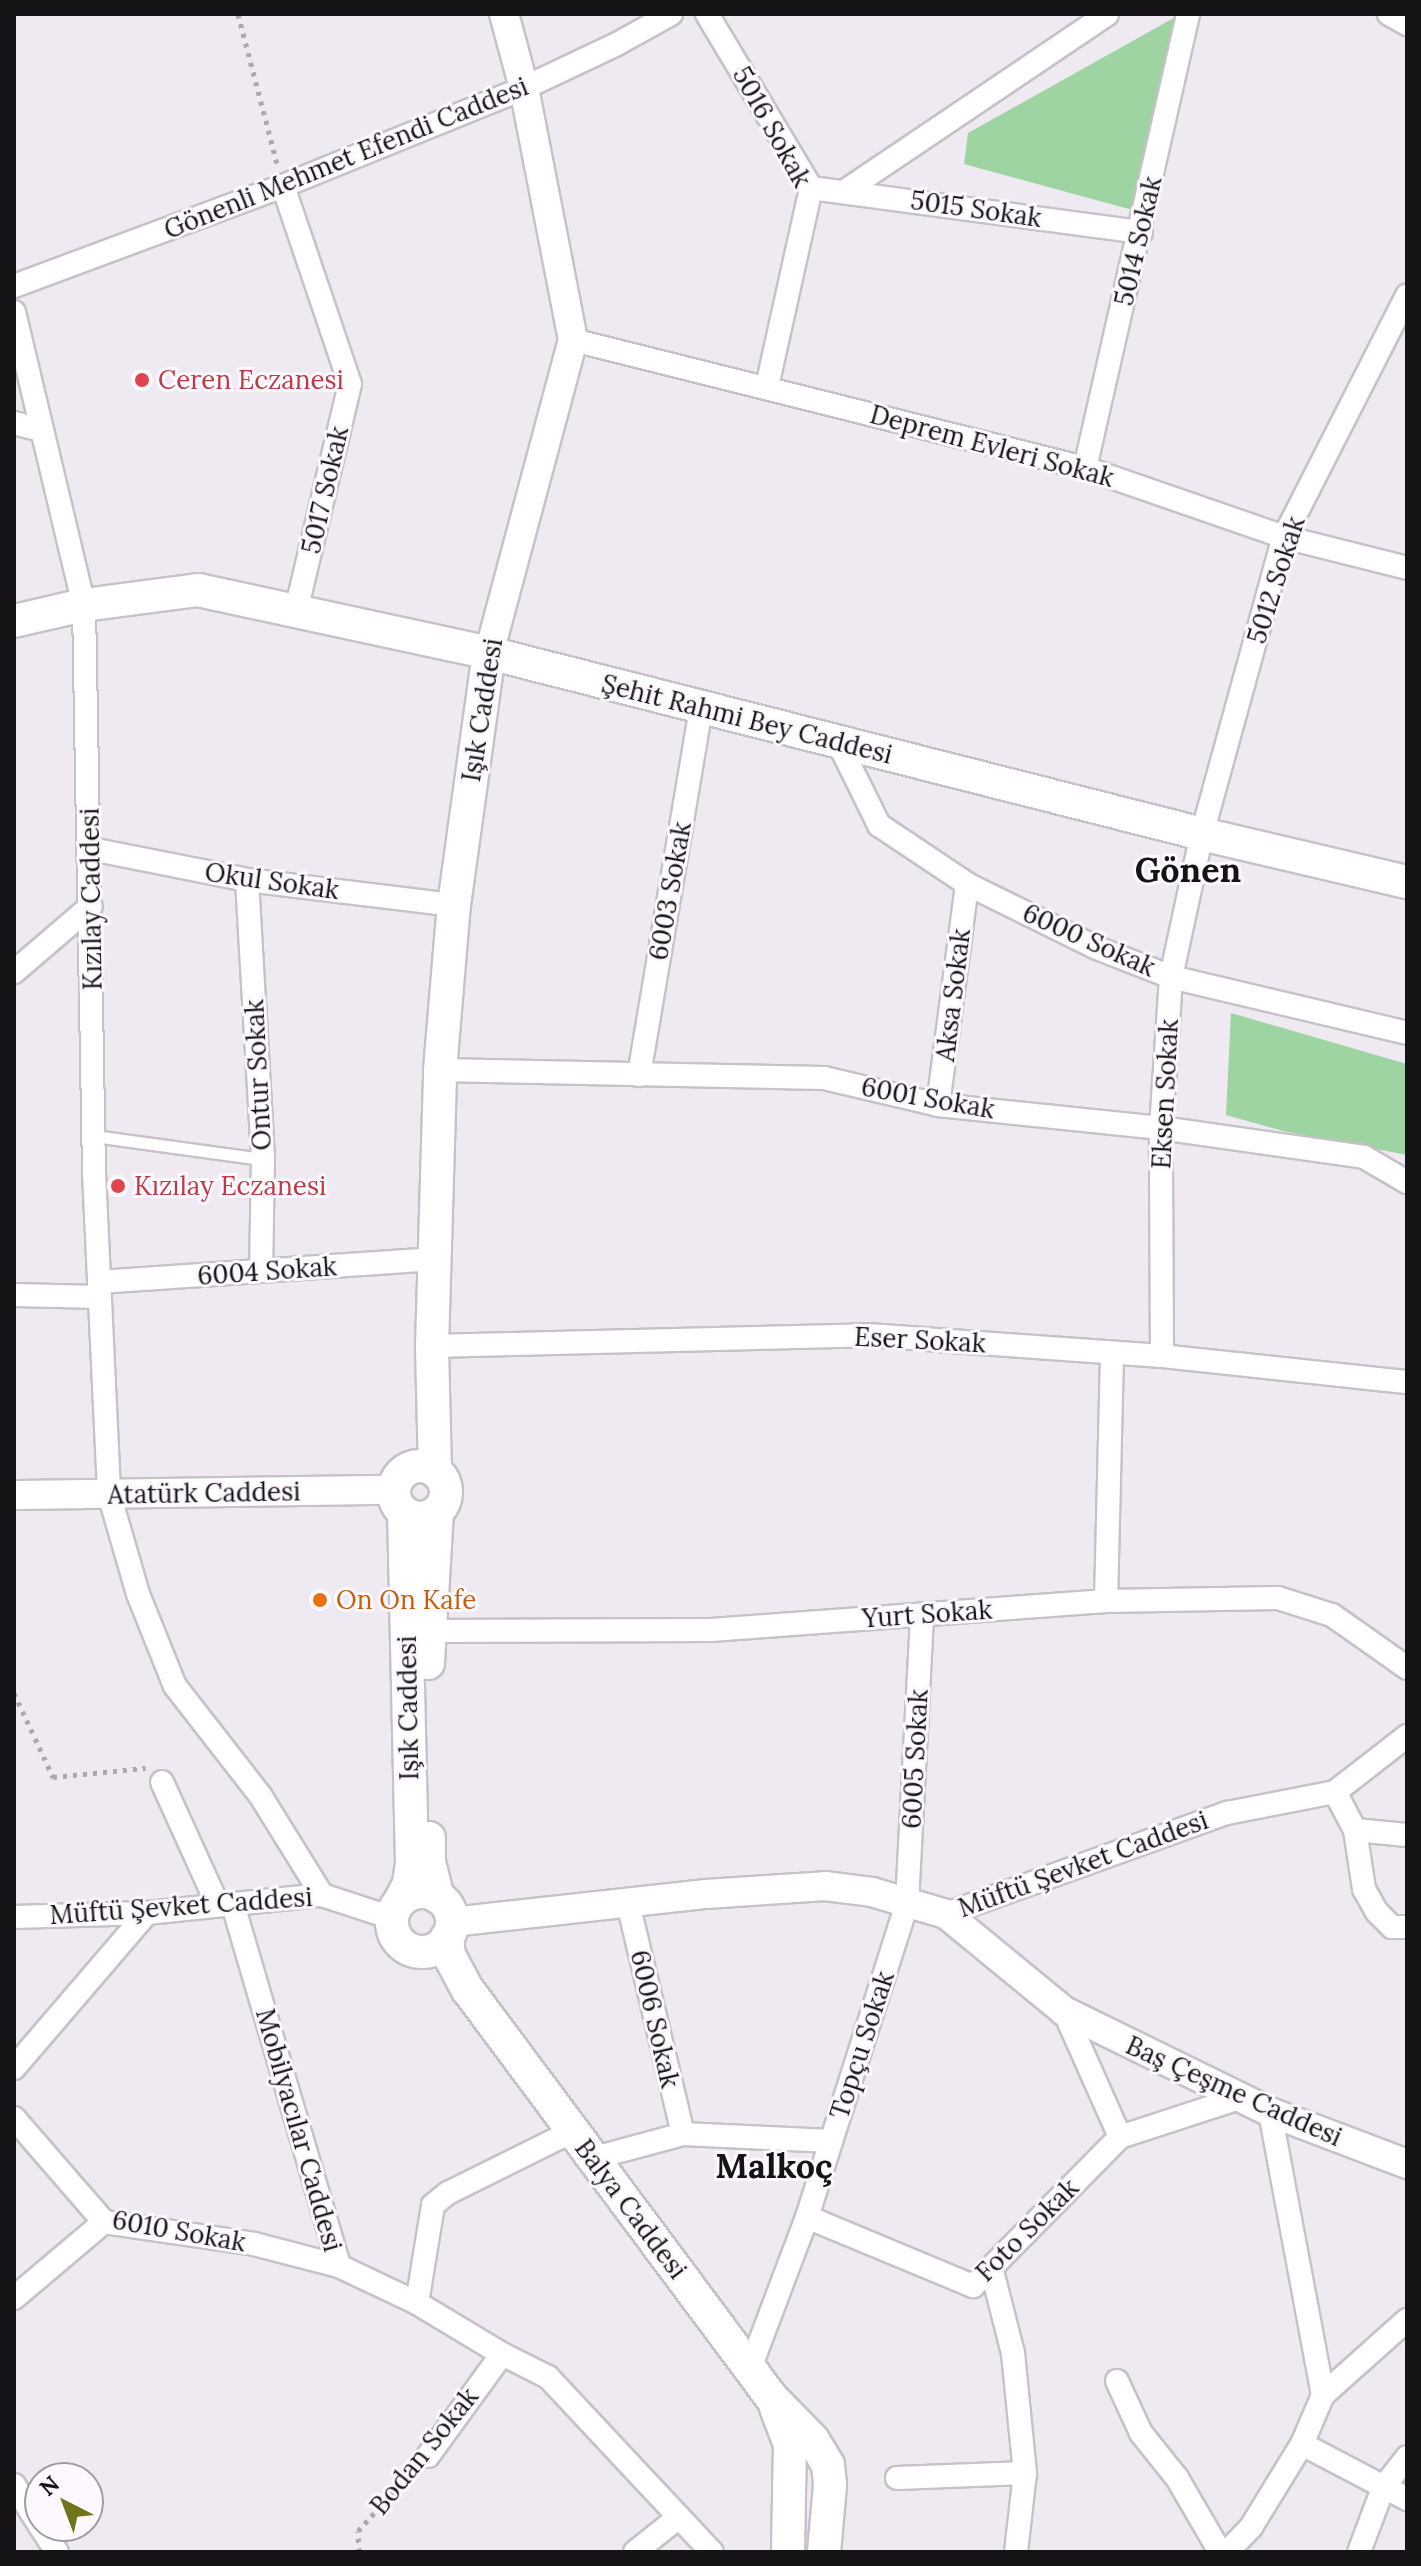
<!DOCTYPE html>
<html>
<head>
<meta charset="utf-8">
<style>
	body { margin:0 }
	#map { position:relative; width:1421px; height:2566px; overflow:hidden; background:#efeaf2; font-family:Lora,serif }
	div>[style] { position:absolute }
	.green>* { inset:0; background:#9dd4a1 }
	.path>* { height:5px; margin-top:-2.5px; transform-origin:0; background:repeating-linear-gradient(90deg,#aca8ae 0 4px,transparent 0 10px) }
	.roads { filter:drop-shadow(2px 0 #c7c1c9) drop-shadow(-2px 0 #c7c1c9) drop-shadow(0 2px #c7c1c9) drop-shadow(0 -2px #c7c1c9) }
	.service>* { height:11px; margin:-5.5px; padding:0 5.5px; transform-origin:5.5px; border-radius:5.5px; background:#fff }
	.minor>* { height:22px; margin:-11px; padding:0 11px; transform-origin:11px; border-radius:11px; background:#fff }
	.tertiary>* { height:28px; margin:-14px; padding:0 14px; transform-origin:14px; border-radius:14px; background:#fff }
	.secondary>* { height:32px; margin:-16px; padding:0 16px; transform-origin:16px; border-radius:16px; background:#fff }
	.secondary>.ring { margin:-16px; padding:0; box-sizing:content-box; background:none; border:32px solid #fff; border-radius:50% }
	.dots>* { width:22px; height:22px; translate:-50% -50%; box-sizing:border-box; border:4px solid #fcf8fe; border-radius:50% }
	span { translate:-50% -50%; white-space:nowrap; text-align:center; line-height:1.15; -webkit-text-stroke:6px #fcf8fe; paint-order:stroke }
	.street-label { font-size:26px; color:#151316 }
	.health-label { font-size:26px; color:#be3a42 }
	.left { translate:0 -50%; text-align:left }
	.food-label { font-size:26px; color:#c56008 }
	.district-label { font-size:34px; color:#151316; font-weight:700 }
	.frame { position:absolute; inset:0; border:16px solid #151316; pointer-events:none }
	.north { position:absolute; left:24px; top:2462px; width:80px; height:80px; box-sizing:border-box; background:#fcf8fe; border:2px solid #a09ca1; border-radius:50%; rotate:318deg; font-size:22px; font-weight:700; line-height:32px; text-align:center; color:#151316 }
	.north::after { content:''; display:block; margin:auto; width:28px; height:36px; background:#72741a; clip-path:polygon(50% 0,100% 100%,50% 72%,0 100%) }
</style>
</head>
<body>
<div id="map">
	<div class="green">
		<div style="clip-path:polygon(1179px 15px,1140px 212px,964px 164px,968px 133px)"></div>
		<div style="clip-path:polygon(1231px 1013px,1407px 1064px,1407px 1155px,1283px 1131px,1226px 1115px)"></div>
	</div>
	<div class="path">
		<div style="left:238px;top:14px;width:155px;rotate:75.4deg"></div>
		<div style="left:14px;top:1693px;width:93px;rotate:65.1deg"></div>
		<div style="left:53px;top:1777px;width:93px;rotate:-5.5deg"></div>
		<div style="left:359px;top:2552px;width:21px;rotate:-93deg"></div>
		<div style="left:358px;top:2531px;width:82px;rotate:-48deg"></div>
	</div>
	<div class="roads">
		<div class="service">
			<div style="left:94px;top:1136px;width:171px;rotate:7.8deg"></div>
		</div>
		<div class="minor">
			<div style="left:707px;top:14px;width:203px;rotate:59.1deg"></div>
			<div style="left:811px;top:188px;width:204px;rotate:102.5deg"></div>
			<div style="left:1389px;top:14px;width:21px;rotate:29deg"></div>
			<div style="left:283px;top:186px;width:209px;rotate:71.3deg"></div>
			<div style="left:350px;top:384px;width:233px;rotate:103.4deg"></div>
			<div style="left:811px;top:188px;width:333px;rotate:7.6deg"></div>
			<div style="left:845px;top:191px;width:316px;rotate:-34deg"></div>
			<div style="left:14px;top:286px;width:287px;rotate:-20.4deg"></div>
			<div style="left:283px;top:186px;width:260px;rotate:-22.1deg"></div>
			<div style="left:524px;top:88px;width:103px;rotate:-25.3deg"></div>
			<div style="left:617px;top:44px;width:62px;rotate:-29.1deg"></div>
			<div style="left:14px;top:312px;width:301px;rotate:76.6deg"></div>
			<div style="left:84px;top:605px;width:568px;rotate:88.99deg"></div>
			<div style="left:94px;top:1173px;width:321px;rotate:87.3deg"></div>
			<div style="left:109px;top:1494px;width:104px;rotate:73.8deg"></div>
			<div style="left:138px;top:1594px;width:99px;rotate:68.1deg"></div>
			<div style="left:175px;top:1686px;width:138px;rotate:52.1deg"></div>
			<div style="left:260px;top:1795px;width:118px;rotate:58.2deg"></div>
			<div style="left:573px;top:340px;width:528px;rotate:14.04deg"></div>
			<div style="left:1085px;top:468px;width:211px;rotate:19.1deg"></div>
			<div style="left:1284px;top:537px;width:127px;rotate:14.1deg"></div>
			<div style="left:14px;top:423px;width:27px;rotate:15deg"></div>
			<div style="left:1085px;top:468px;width:466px;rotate:-77.2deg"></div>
			<div style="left:838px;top:742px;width:93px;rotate:63.7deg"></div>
			<div style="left:879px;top:825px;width:106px;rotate:33.8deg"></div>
			<div style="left:967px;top:884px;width:145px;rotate:26.2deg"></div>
			<div style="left:1097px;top:948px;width:79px;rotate:21.4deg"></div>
			<div style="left:1171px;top:977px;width:243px;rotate:13.3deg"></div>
			<div style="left:91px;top:849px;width:159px;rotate:11.2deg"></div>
			<div style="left:247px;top:880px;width:209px;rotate:6.9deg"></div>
			<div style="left:247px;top:880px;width:279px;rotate:86.7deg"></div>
			<div style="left:263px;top:1159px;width:112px;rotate:91deg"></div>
			<div style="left:14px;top:972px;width:101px;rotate:-40.6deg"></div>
			<div style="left:440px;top:1070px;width:384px;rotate:1.2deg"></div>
			<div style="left:824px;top:1078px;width:117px;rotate:13.3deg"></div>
			<div style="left:938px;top:1105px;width:224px;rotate:5.9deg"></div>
			<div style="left:1161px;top:1128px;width:205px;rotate:8.1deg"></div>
			<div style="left:1364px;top:1157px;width:50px;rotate:30.2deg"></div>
			<div style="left:639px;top:1075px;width:373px;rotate:-80.4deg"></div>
			<div style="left:938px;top:1105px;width:223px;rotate:-82.5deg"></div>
			<div style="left:99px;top:1282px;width:337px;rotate:-3.9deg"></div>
			<div style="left:14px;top:1295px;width:86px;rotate:1.3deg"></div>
			<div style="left:432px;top:1346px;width:436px;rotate:-1.4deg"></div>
			<div style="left:868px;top:1335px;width:295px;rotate:4.1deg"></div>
			<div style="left:1162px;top:1356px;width:246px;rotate:6.1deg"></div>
			<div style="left:1162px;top:1356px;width:228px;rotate:-90.3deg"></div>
			<div style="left:1161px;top:1128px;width:151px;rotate:-86.2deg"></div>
			<div style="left:1171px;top:977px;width:146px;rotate:-77.8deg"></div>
			<div style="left:1202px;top:834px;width:308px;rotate:-74.6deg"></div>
			<div style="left:1284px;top:537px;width:271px;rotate:-63deg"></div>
			<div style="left:1106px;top:1601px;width:247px;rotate:-88.6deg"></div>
			<div style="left:428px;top:1631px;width:283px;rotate:-0.2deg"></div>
			<div style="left:711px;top:1630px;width:396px;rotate:-4.2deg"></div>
			<div style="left:1106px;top:1601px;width:172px;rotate:-1deg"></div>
			<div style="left:1278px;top:1598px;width:57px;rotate:17.5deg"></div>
			<div style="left:1332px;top:1615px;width:92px;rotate:35.2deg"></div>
			<div style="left:162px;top:1782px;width:133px;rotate:65.6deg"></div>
			<div style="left:1335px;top:1792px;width:91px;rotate:-37.9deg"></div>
			<div style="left:1355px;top:1830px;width:60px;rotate:81.3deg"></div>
			<div style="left:1364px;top:1889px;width:26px;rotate:61deg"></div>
			<div style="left:1377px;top:1912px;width:21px;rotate:45deg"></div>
			<div style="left:1392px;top:1927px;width:15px"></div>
			<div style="left:628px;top:1903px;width:237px;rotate:76.6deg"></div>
			<div style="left:233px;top:1905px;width:376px;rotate:73.6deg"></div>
			<div style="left:946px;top:1914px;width:299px;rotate:-19.8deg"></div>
			<div style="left:1227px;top:1813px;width:110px;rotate:-11deg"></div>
			<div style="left:1335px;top:1792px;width:43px;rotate:62.2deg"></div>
			<div style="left:1355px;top:1830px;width:52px;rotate:5.5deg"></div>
			<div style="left:14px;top:1917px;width:133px;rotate:-1.7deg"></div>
			<div style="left:147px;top:1913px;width:176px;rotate:-5.9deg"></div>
			<div style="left:322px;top:1895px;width:74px;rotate:18.2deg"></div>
			<div style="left:1064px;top:2011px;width:138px;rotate:66deg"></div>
			<div style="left:14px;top:2068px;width:204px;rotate:-49.4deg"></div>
			<div style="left:1270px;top:2112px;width:288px;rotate:79.4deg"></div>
			<div style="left:14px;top:2118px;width:138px;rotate:49.1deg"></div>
			<div style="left:104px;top:2222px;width:152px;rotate:8.3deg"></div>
			<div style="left:254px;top:2244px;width:88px;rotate:14.5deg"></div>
			<div style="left:339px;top:2266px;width:86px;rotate:25.4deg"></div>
			<div style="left:417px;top:2303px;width:99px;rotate:31deg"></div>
			<div style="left:502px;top:2354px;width:51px;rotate:26.6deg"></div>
			<div style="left:548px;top:2377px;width:240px;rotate:46.9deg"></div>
			<div style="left:594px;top:2158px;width:92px;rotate:-15.1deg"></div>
			<div style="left:683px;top:2134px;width:148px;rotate:2.7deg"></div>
			<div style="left:807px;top:2217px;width:180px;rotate:22.6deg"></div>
			<div style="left:973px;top:2286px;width:209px;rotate:-45.4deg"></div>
			<div style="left:1120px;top:2137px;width:125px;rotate:-18.1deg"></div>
			<div style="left:991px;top:2267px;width:89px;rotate:75.7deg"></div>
			<div style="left:1013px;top:2353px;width:121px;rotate:84.3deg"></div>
			<div style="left:14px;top:2298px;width:118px;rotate:-40.2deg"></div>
			<div style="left:417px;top:2303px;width:99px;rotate:-80.7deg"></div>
			<div style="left:433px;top:2205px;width:19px;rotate:-39deg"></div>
			<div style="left:448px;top:2193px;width:140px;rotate:-26.4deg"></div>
			<div style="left:750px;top:2368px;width:161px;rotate:-69.3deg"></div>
			<div style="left:807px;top:2217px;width:330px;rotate:-72.3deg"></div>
			<div style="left:907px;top:1903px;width:289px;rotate:-87deg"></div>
			<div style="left:1117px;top:2381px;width:57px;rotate:65.2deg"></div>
			<div style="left:1141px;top:2433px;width:58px;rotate:51.3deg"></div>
			<div style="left:1177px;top:2478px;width:86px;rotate:59.8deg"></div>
			<div style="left:1302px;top:2444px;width:119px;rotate:27.6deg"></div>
			<div style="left:428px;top:2456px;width:126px;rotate:-54deg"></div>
			<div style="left:897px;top:2478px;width:128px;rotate:-2.2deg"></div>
			<div style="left:1025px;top:2473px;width:80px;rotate:96.5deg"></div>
			<div style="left:14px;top:2485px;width:49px;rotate:57.6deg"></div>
			<div style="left:40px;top:2526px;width:31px;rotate:57deg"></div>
			<div style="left:635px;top:2552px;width:56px;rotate:-38.5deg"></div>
			<div style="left:1227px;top:2552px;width:35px;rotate:-46deg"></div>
			<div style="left:1251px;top:2527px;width:97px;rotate:-58.4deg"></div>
			<div style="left:1302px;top:2444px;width:53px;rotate:-66.8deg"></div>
			<div style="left:1323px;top:2395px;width:113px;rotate:-41.8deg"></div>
			<div style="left:1359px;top:2552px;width:68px;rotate:-69.4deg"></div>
			<div style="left:1383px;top:2488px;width:39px;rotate:-52deg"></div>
		</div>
		<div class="tertiary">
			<div style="left:489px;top:653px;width:324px;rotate:-75deg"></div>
			<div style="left:573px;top:340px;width:257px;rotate:-101deg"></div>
			<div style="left:524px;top:88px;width:77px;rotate:-105.1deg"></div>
			<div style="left:14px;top:1495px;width:381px;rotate:-0.8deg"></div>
			<div style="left:452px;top:1922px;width:256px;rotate:-6.3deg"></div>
			<div style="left:706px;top:1894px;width:119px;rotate:-3.8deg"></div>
			<div style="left:825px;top:1886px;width:47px;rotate:7.3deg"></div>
			<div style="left:872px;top:1892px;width:77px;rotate:16.6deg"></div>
			<div style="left:946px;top:1914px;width:153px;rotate:39.4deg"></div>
			<div style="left:1064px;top:2011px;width:229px;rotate:26.1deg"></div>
			<div style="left:1270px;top:2112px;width:147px;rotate:20.8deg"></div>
		</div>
		<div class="secondary">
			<div style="left:14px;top:621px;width:72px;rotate:-12.9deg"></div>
			<div style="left:84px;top:605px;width:115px;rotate:-7.5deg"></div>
			<div style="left:198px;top:590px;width:298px;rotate:12.2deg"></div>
			<div style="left:489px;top:653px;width:736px;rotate:14.24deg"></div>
			<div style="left:1202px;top:834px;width:211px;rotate:13.2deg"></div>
			<div class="ring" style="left:394px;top:1466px;width:20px;height:20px"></div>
			<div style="left:435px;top:1471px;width:125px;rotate:-91.4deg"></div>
			<div style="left:432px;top:1346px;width:276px;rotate:-88.3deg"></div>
			<div style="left:440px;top:1070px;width:166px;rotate:-85.2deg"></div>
			<div style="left:454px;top:905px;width:254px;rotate:-82.1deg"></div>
			<div style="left:428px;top:1663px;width:151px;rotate:-86.6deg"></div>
			<div style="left:429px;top:1838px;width:24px;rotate:90deg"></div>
			<div style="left:429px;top:1862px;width:36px;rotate:76deg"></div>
			<div class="ring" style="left:392px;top:1892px;width:28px;height:28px"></div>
			<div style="left:400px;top:1901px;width:19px;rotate:-62deg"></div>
			<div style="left:409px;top:1884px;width:21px;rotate:-82deg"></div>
			<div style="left:412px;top:1863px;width:351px;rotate:-91.3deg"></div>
			<div style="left:447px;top:1937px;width:18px;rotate:84deg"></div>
			<div style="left:449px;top:1955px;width:40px;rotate:62deg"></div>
			<div style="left:468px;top:1990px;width:507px;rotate:53.33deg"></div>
			<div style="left:771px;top:2397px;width:60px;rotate:45.7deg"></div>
			<div style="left:813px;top:2440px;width:29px;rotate:59deg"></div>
			<div style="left:828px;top:2465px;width:20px;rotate:84deg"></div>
			<div style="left:830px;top:2485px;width:67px;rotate:95.1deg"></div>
			<div style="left:776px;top:2408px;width:39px;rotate:69deg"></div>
			<div style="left:790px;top:2444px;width:108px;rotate:91.1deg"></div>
		</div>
	</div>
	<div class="dots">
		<div style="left:142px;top:380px;background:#e0444e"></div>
		<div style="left:118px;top:1186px;background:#e0444e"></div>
		<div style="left:320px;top:1600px;background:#e8710a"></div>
	</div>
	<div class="street-label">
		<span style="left:772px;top:127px;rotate:61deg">5016 Sokak</span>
		<span style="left:346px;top:158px;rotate:-22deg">Gönenli Mehmet Efendi Caddesi</span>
		<span style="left:976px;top:209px;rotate:8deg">5015 Sokak</span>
		<span style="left:1138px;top:241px;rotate:-77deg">5014 Sokak</span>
		<span style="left:992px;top:446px;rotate:15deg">Deprem Evleri Sokak</span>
		<span style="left:325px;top:490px;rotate:-77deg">5017 Sokak</span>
		<span style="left:1276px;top:580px;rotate:-72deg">5012 Sokak</span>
		<span style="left:482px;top:710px;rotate:-81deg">Işık Caddesi</span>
		<span style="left:747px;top:719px;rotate:14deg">Şehit Rahmi Bey Caddesi</span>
		<span style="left:272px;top:881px;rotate:8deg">Okul Sokak</span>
		<span style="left:670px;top:891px;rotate:-80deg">6003 Sokak</span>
		<span style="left:91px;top:899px;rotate:-91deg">Kızılay Caddesi</span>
		<span style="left:1089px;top:940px;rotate:24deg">6000 Sokak</span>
		<span style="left:953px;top:995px;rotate:-83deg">Aksa Sokak</span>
		<span style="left:258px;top:1075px;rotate:-93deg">Ontur Sokak</span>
		<span style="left:1165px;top:1094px;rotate:-87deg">Eksen Sokak</span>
		<span style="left:928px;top:1098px;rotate:10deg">6001 Sokak</span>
		<span style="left:267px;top:1271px;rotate:-4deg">6004 Sokak</span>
		<span style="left:920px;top:1340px;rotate:3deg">Eser Sokak</span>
		<span style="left:204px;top:1493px;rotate:-1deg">Atatürk Caddesi</span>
		<span style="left:927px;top:1614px;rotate:-4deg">Yurt Sokak</span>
		<span style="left:408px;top:1708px;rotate:-91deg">Işık Caddesi</span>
		<span style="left:915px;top:1759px;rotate:-87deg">6005 Sokak</span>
		<span style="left:1083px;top:1864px;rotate:-20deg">Müftü Şevket Caddesi</span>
		<span style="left:181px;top:1906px;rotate:-4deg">Müftü Şevket Caddesi</span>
		<span style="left:655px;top:2019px;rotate:77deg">6006 Sokak</span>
		<span style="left:862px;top:2045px;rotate:-72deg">Topçu Sokak</span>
		<span style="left:1234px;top:2091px;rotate:24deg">Baş Çeşme Caddesi</span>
		<span style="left:299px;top:2130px;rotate:74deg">Mobilyacılar Caddesi</span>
		<span style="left:631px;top:2209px;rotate:53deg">Balya Caddesi</span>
		<span style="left:1027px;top:2230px;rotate:-45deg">Foto Sokak</span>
		<span style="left:179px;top:2231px;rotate:10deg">6010 Sokak</span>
		<span style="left:424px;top:2451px;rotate:-51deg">Bodan Sokak</span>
	</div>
	<div class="health-label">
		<span class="left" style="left:158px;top:380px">Ceren Eczanesi</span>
		<span class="left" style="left:134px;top:1186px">Kızılay Eczanesi</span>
	</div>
	<div class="food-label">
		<span class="left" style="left:336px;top:1600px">On On Kafe</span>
	</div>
	<div class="district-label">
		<span style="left:1188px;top:870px">Gönen</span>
		<span style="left:774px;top:2166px">Malkoç</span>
	</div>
	<div class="frame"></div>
	<div class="north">N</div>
</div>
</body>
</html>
